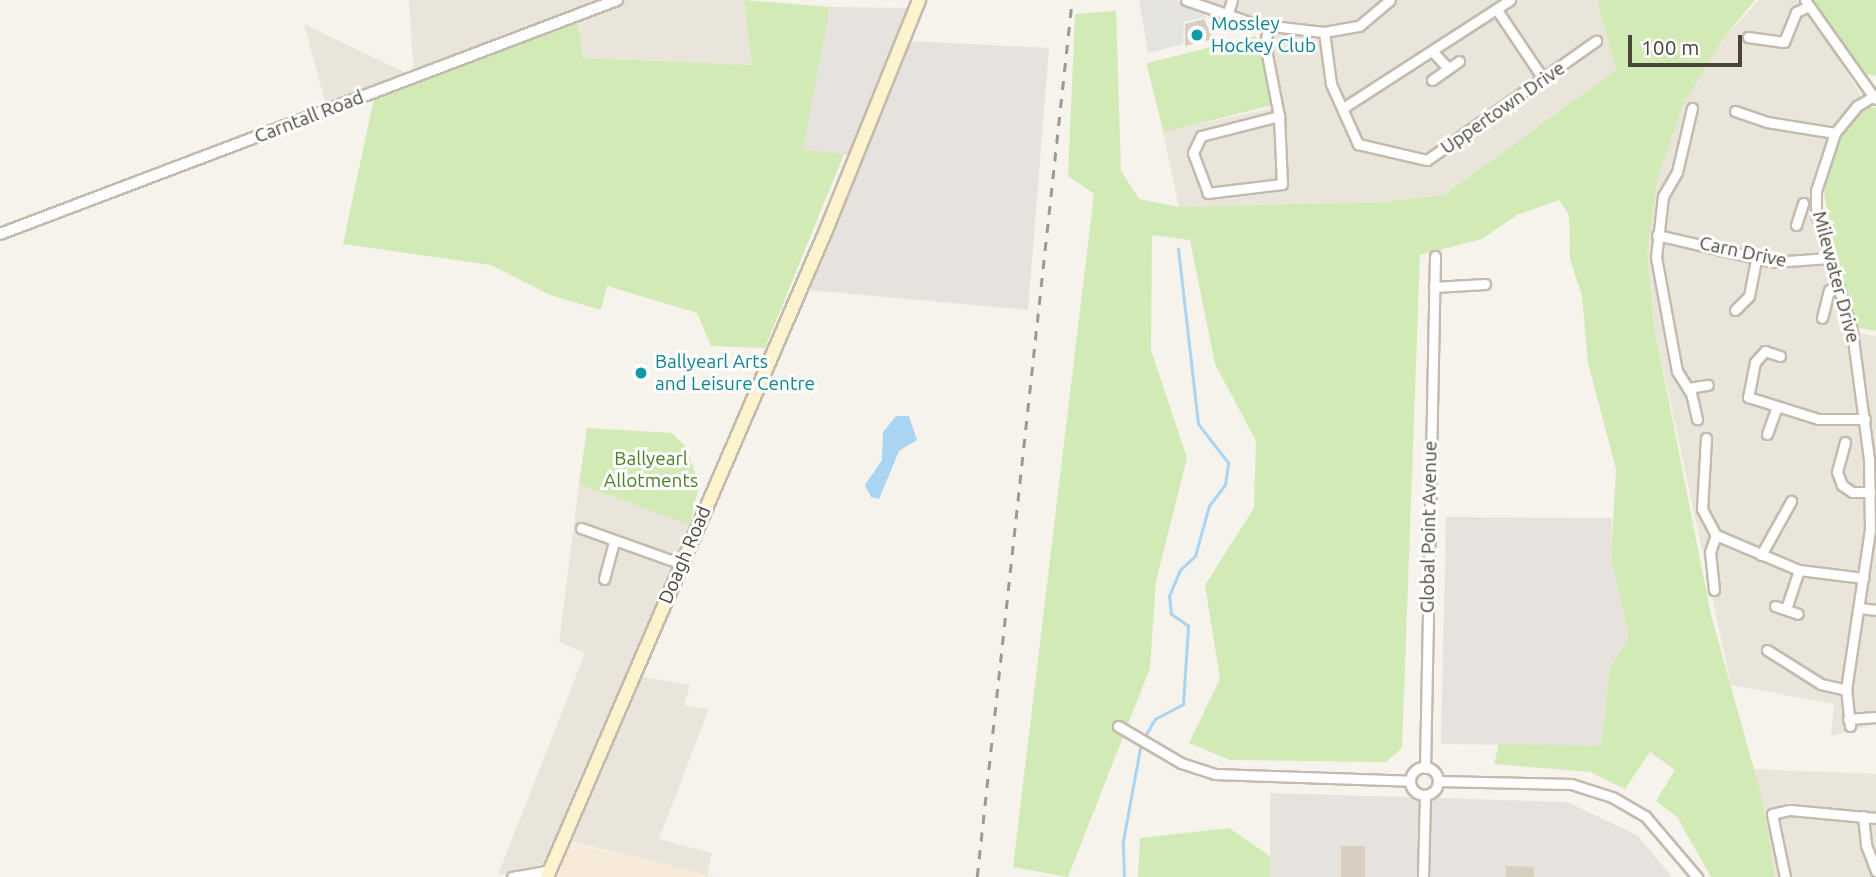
<!DOCTYPE html>
<html>
<head>
<meta charset="utf-8">
<style>
	body { margin:0 }
	#map { position:relative; width:1876px; height:877px; overflow:hidden; background:#f6f3ec; font-family:Ubuntu,sans-serif }
	div>[style] { position:absolute }
	.residential>* { inset:0; background:#eae5da }
	.commercial>* { inset:0; background:#f7ead8 }
	.industrial>* { inset:0; background:#e6e2dd }
	.green>* { inset:0; background:#d2eab5; transform-origin:0 0 }
	.parking>* { inset:0; background:#e5e3e0 }
	.water>* { inset:0; background:#a9d4f2 }
	.stream>* { height:2.5px; margin:-1.25px; padding:0 1.25px; transform-origin:1.25px; border-radius:1.25px; background:#a9d4f2 }
	.building>* { inset:0; background:#d8cfc1; transform-origin:0 0 }
	.roads { filter:drop-shadow(2px 0 #c2bbae) drop-shadow(-2px 0 #c2bbae) drop-shadow(0 2px #c2bbae) drop-shadow(0 -2px #c2bbae) }
	.minor>* { height:9px; margin:-4.5px; padding:0 4.5px; transform-origin:4.5px; border-radius:4.5px; background:#fff }
	.minor>.ring { margin:-4.5px; padding:0; box-sizing:content-box; background:none; border:9px solid #fff; border-radius:50% }
	.tertiary>* { height:10px; margin:-5px; padding:0 5px; transform-origin:5px; border-radius:5px; background:#fff }
	.secondary>* { height:12px; margin:-6px; padding:0 6px; transform-origin:6px; border-radius:6px; background:#fff3cd }
	.rail>* { height:2.5px; margin-top:-1.25px; transform-origin:0; background:repeating-linear-gradient(90deg,#9a9a9a 0 9px,transparent 0 18px) }
	.dots>* { width:19px; height:19px; translate:-50% -50%; box-sizing:border-box; border:4px solid #fff; border-radius:50% }
	span { translate:-50% -50%; white-space:nowrap; text-align:center; line-height:1.15; -webkit-text-stroke:6px #fff; paint-order:stroke }
	.culture-label { font-size:19px; color:#0d838f }
	.left { translate:0 -50%; text-align:left }
	.street-label { font-size:19px; color:#4b4439 }
	.park-label { font-size:19px; color:#4a7f2a }
	.scale { position:absolute; left:1628px; top:35px; width:114px; height:32px; box-sizing:border-box; border:4px solid #4b4439; border-top:0; padding-left:9px; font-size:21px; line-height:24px; white-space:nowrap; color:#4b4439; -webkit-text-stroke:5px #fff; paint-order:stroke }
</style>
</head>
<body>
<div id="map">
	<div class="residential">
		<div style="clip-path:polygon(409px 0,744px 0,753px 65px,582px 58px,577px 20px,327px 109px,304px 24px,414px 77px)"></div>
		<div style="clip-path:polygon(1199px 0,1597px 0,1616px 70px,1444px 195px,1383px 202px,1179px 207px,1163px 132px,1277px 107px,1255px 18px)"></div>
		<div style="clip-path:polygon(1759px 0,1801px 0,1862px 97px,1840px 123px,1815px 193px,1849px 332px,1876px 336px,1876px 724px,1831px 736px,1834px 704px,1731px 685px,1654px 326px,1647px 252px,1658px 177px,1686px 96px,1722px 40px)"></div>
		<div style="clip-path:polygon(579px 484px,698px 527px,634px 675px,690px 685px,684px 705px,709px 709px,659px 839px,712px 853px,707px 875px,570px 841px,544px 864px,498px 875px,585px 653px,559px 642px)"></div>
		<div style="clip-path:polygon(1754px 769px,1876px 774px,1876px 877px,1775px 877px)"></div>
	</div>
	<div class="commercial">
		<div style="clip-path:polygon(571px 843px,716px 877px,556px 877px)"></div>
	</div>
	<div class="industrial">
		<div style="clip-path:polygon(830px 7px,911px 8px,909px 41px,1049px 48px,1028px 310px,809px 290px,856px 156px,802px 149px)"></div>
		<div style="clip-path:polygon(1446px 517px,1612px 518px,1611px 557px,1629px 638px,1610px 667px,1601px 746px,1441px 744px)"></div>
		<div style="clip-path:polygon(1270px 793px,1567px 802px,1637px 835px,1672px 877px,1270px 877px)"></div>
	</div>
	<div class="green">
		<div style="clip-path:polygon(744px 0,830px 7px,803px 149px,844px 154px,765px 348px,711px 346px,697px 313px,607px 286px,601px 310px,550px 295px,491px 265px,343px 244px,374px 98px,577px 19px,583px 58px,752px 65px)"></div>
		<div style="clip-path:polygon(1597px 0,1755px 0,1722px 40px,1683px 105px,1658px 177px,1647px 252px,1654px 326px,1711px 615px,1762px 798px,1775px 877px,1711px 877px,1677px 817px,1656px 801px,1675px 770px,1650px 752px,1625px 789px,1591px 772px,1494px 764px,1499px 744px,1601px 746px,1610px 667px,1629px 638px,1611px 557px,1616px 469px,1588px 363px,1582px 296px,1570px 259px,1569px 215px,1559px 200px,1517px 215px,1482px 239px,1420px 255px,1402px 748px,1386px 762px,1230px 760px,1189px 743px,1220px 679px,1205px 585px,1254px 508px,1256px 441px,1215px 364px,1190px 240px,1152px 235px,1151px 350px,1187px 458px,1156px 581px,1150px 668px,1068px 877px,1013px 867px,1094px 194px,1068px 176px,1075px 14px,1116px 11px,1121px 171px,1139px 199px,1179px 207px,1383px 202px,1444px 195px,1616px 70px)"></div>
		<div style="clip-path:polygon(1810px 0,1876px 0,1876px 76px,1860px 73px)"></div>
		<div style="left:1256px;top:36px;width:71px;height:113px;rotate:76deg"></div>
		<div style="clip-path:polygon(1868px 106px,1876px 108px,1876px 331px,1859px 328px,1839px 269px,1824px 194px,1831px 158px,1851px 121px)"></div>
		<div style="clip-path:polygon(587px 428px,672px 433px,687px 448px,699px 486px,690px 525px,579px 484px)"></div>
		<div style="clip-path:polygon(1229px 828px,1270px 856px,1270px 877px,1138px 877px,1140px 838px)"></div>
	</div>
	<div class="parking">
		<div style="clip-path:polygon(1139px 0,1177px 0,1207px 17px,1184px 22px,1183px 44px,1148px 53px)"></div>
	</div>
	<div class="water">
		<div style="clip-path:polygon(896px 416px,909px 416px,917px 440px,899px 451px,879px 499px,871px 497px,865px 485px,882px 460px,883px 432px)"></div>
	</div>
	<div class="stream">
		<div style="left:1124px;top:877px;width:36px;rotate:-92deg"></div>
		<div style="left:1123px;top:841px;width:100px;rotate:-79.6deg"></div>
		<div style="left:1141px;top:743px;width:28px;rotate:-60deg"></div>
		<div style="left:1155px;top:719px;width:32px;rotate:-28deg"></div>
		<div style="left:1183px;top:704px;width:78px;rotate:-86.3deg"></div>
		<div style="left:1188px;top:626px;width:21px;rotate:-145deg"></div>
		<div style="left:1171px;top:614px;width:18px;rotate:-96deg"></div>
		<div style="left:1169px;top:596px;width:28px;rotate:-67deg"></div>
		<div style="left:1180px;top:570px;width:21px;rotate:-43deg"></div>
		<div style="left:1195px;top:556px;width:52px;rotate:-74.4deg"></div>
		<div style="left:1209px;top:506px;width:26px;rotate:-53deg"></div>
		<div style="left:1225px;top:485px;width:22px;rotate:-82deg"></div>
		<div style="left:1228px;top:463px;width:49px;rotate:-127.6deg"></div>
		<div style="left:1198px;top:424px;width:176px;rotate:-96.5deg"></div>
	</div>
	<div class="building">
		<div style="clip-path:polygon(1204px 19px,1213px 39px,1185px 46px,1185px 24px)"></div>
		<div style="left:1341px;top:846px;width:24px;height:31px"></div>
		<div style="left:1506px;top:866px;width:28px;height:11px;rotate:2deg"></div>
	</div>
	<div class="roads">
		<div class="minor">
			<div style="left:1186px;top:0;width:73px;rotate:19.2deg"></div>
			<div style="left:1255px;top:24px;width:69px;rotate:6.6deg"></div>
			<div style="left:1324px;top:32px;width:36px;rotate:-10deg"></div>
			<div style="left:1359px;top:26px;width:40px;rotate:-40deg"></div>
			<div style="left:1805px;top:0;width:121px;rotate:54.7deg"></div>
			<div style="left:1497px;top:10px;width:84px;rotate:56.1deg"></div>
			<div style="left:1227px;top:16px;width:17px;rotate:-73deg"></div>
			<div style="left:1269px;top:26px;width:18px;rotate:103deg"></div>
			<div style="left:1265px;top:44px;width:73px;rotate:79deg"></div>
			<div style="left:1279px;top:116px;width:68px;rotate:87.5deg"></div>
			<div style="left:1282px;top:184px;width:75px;rotate:173.1deg"></div>
			<div style="left:1208px;top:193px;width:43px;rotate:-110.6deg"></div>
			<div style="left:1193px;top:153px;width:19px;rotate:-65deg"></div>
			<div style="left:1201px;top:136px;width:81px;rotate:-14.4deg"></div>
			<div style="left:1324px;top:32px;width:52px;rotate:82.3deg"></div>
			<div style="left:1331px;top:84px;width:66px;rotate:65.8deg"></div>
			<div style="left:1358px;top:144px;width:71px;rotate:13.1deg"></div>
			<div style="left:1427px;top:160px;width:207px;rotate:-35.2deg"></div>
			<div style="left:1748px;top:37px;width:36px;rotate:8deg"></div>
			<div style="left:1784px;top:42px;width:32px;rotate:-68deg"></div>
			<div style="left:1796px;top:12px;width:14px;rotate:-25deg"></div>
			<div style="left:1433px;top:52px;width:22px;rotate:47deg"></div>
			<div style="left:1432px;top:80px;width:33px;rotate:-35deg"></div>
			<div style="left:1343px;top:108px;width:199px;rotate:-32.9deg"></div>
			<div style="left:1692px;top:108px;width:66px;rotate:103.2deg"></div>
			<div style="left:1677px;top:172px;width:28px;rotate:120deg"></div>
			<div style="left:1663px;top:196px;width:61px;rotate:96.5deg"></div>
			<div style="left:1656px;top:257px;width:116px;rotate:79.6deg"></div>
			<div style="left:1677px;top:371px;width:26px;rotate:58deg"></div>
			<div style="left:1691px;top:393px;width:27px;rotate:77deg"></div>
			<div style="left:1735px;top:111px;width:34px;rotate:19deg"></div>
			<div style="left:1767px;top:122px;width:69px;rotate:9.2deg"></div>
			<div style="left:1796px;top:225px;width:23px;rotate:-72deg"></div>
			<div style="left:1657px;top:235px;width:120px;rotate:13deg"></div>
			<div style="left:1774px;top:262px;width:55px;rotate:-4.2deg"></div>
			<div style="left:1434px;top:287px;width:51px;rotate:-3.4deg"></div>
			<div style="left:1735px;top:310px;width:20px;rotate:-45deg"></div>
			<div style="left:1749px;top:296px;width:38px;rotate:-79deg"></div>
			<div style="left:1822px;top:318px;width:29px;rotate:-76deg"></div>
			<div style="left:1780px;top:356px;width:16px;rotate:-162deg"></div>
			<div style="left:1765px;top:351px;width:15px;rotate:132deg"></div>
			<div style="left:1755px;top:362px;width:36px;rotate:101deg"></div>
			<div style="left:1748px;top:397px;width:73px;rotate:17.4deg"></div>
			<div style="left:1818px;top:419px;width:47px"></div>
			<div style="left:1688px;top:388px;width:20px;rotate:-9deg"></div>
			<div style="left:1767px;top:434px;width:27px;rotate:-70deg"></div>
			<div style="left:1706px;top:438px;width:71px;rotate:93.2deg"></div>
			<div style="left:1702px;top:509px;width:30px;rotate:62deg"></div>
			<div style="left:1716px;top:535px;width:90px;rotate:22.9deg"></div>
			<div style="left:1799px;top:570px;width:65px;rotate:7deg"></div>
			<div style="left:1845px;top:442px;width:31px;rotate:105deg"></div>
			<div style="left:1837px;top:472px;width:14px;rotate:69deg"></div>
			<div style="left:1842px;top:485px;width:12px;rotate:35deg"></div>
			<div style="left:1852px;top:492px;width:18px"></div>
			<div style="left:581px;top:528px;width:107px;rotate:19.6deg"></div>
			<div style="left:1761px;top:555px;width:62px;rotate:-60.9deg"></div>
			<div style="left:604px;top:579px;width:39px;rotate:-75deg"></div>
			<div style="left:1714px;top:590px;width:38px;rotate:-96deg"></div>
			<div style="left:1710px;top:552px;width:18px;rotate:-71deg"></div>
			<div style="left:1775px;top:606px;width:24px;rotate:19deg"></div>
			<div style="left:1860px;top:608px;width:16px;rotate:7deg"></div>
			<div style="left:1786px;top:609px;width:41px;rotate:-71.6deg"></div>
			<div style="left:1767px;top:650px;width:64px;rotate:32.2deg"></div>
			<div style="left:1821px;top:684px;width:26px;rotate:13deg"></div>
			<div style="left:1848px;top:719px;width:28px;rotate:-4deg"></div>
			<div style="left:1118px;top:726px;width:73px;rotate:30.4deg"></div>
			<div style="left:1181px;top:763px;width:35px;rotate:18deg"></div>
			<div style="left:1214px;top:774px;width:196px;rotate:2deg"></div>
			<div style="left:1850px;top:726px;width:36px;rotate:-96deg"></div>
			<div style="left:1846px;top:690px;width:162px;rotate:-81.5deg"></div>
			<div style="left:1870px;top:530px;width:71px;rotate:-90.8deg"></div>
			<div style="left:1869px;top:459px;width:129px;rotate:-97.6deg"></div>
			<div style="left:1852px;top:331px;width:122px;rotate:-107.1deg"></div>
			<div style="left:1816px;top:214px;width:23px;rotate:-90deg"></div>
			<div style="left:1816px;top:191px;width:61px;rotate:-71.9deg"></div>
			<div style="left:1835px;top:133px;width:35px;rotate:-51deg"></div>
			<div style="left:1857px;top:106px;width:17px;rotate:-31deg"></div>
			<div class="ring" style="left:1410px;top:767px;width:19px;height:19px"></div>
			<div style="left:1425px;top:768px;width:512px;rotate:-88.88deg"></div>
			<div style="left:1438px;top:781px;width:133px;rotate:1.3deg"></div>
			<div style="left:1571px;top:784px;width:43px;rotate:17.6deg"></div>
			<div style="left:1612px;top:797px;width:39px;rotate:30deg"></div>
			<div style="left:1646px;top:817px;width:79px;rotate:49.6deg"></div>
			<div style="left:1863px;top:816px;width:29px;rotate:84deg"></div>
			<div style="left:1866px;top:845px;width:28px;rotate:69deg"></div>
			<div style="left:512px;top:877px;width:39px;rotate:-10deg"></div>
			<div style="left:1423px;top:877px;width:82px;rotate:-88.6deg"></div>
			<div style="left:1785px;top:877px;width:64px;rotate:-101.7deg"></div>
			<div style="left:1772px;top:814px;width:18px;rotate:-13deg"></div>
			<div style="left:1790px;top:810px;width:86px;rotate:5.3deg"></div>
		</div>
		<div class="tertiary">
			<div style="left:0;top:234px;width:660px;rotate:-20.77deg"></div>
		</div>
		<div class="secondary">
			<div style="left:547px;top:877px;width:707px;rotate:-66.66deg"></div>
			<div style="left:827px;top:228px;width:246px;rotate:-68deg"></div>
		</div>
	</div>
	<div class="rail">
		<div style="left:977px;top:877px;width:882px;rotate:-83.82deg"></div>
	</div>
	<div class="dots">
		<div style="left:1197px;top:35px;background:#0f9aa8"></div>
		<div style="left:641px;top:373px;background:#0f9aa8"></div>
	</div>
	<div class="culture-label">
		<span class="left" style="left:1211px;top:35px">Mossley<br>Hockey Club</span>
		<span class="left" style="left:655px;top:373px">Ballyearl Arts<br>and Leisure Centre</span>
	</div>
	<div class="street-label">
		<span style="left:1503px;top:108px;rotate:-35deg">Uppertown Drive</span>
		<span style="left:309px;top:117px;rotate:-21deg">Carntall Road</span>
		<span style="left:1743px;top:252px;rotate:12deg">Carn Drive</span>
		<span style="left:1836px;top:277px;rotate:75deg">Milewater Drive</span>
		<span style="left:1429px;top:527px;rotate:-89deg">Global Point Avenue</span>
		<span style="left:685px;top:555px;rotate:-67deg">Doagh Road</span>
	</div>
	<div class="park-label">
		<span style="left:651px;top:470px">Ballyearl<br>Allotments</span>
	</div>
	<div class="scale">100 m</div>
</div>
</body>
</html>
